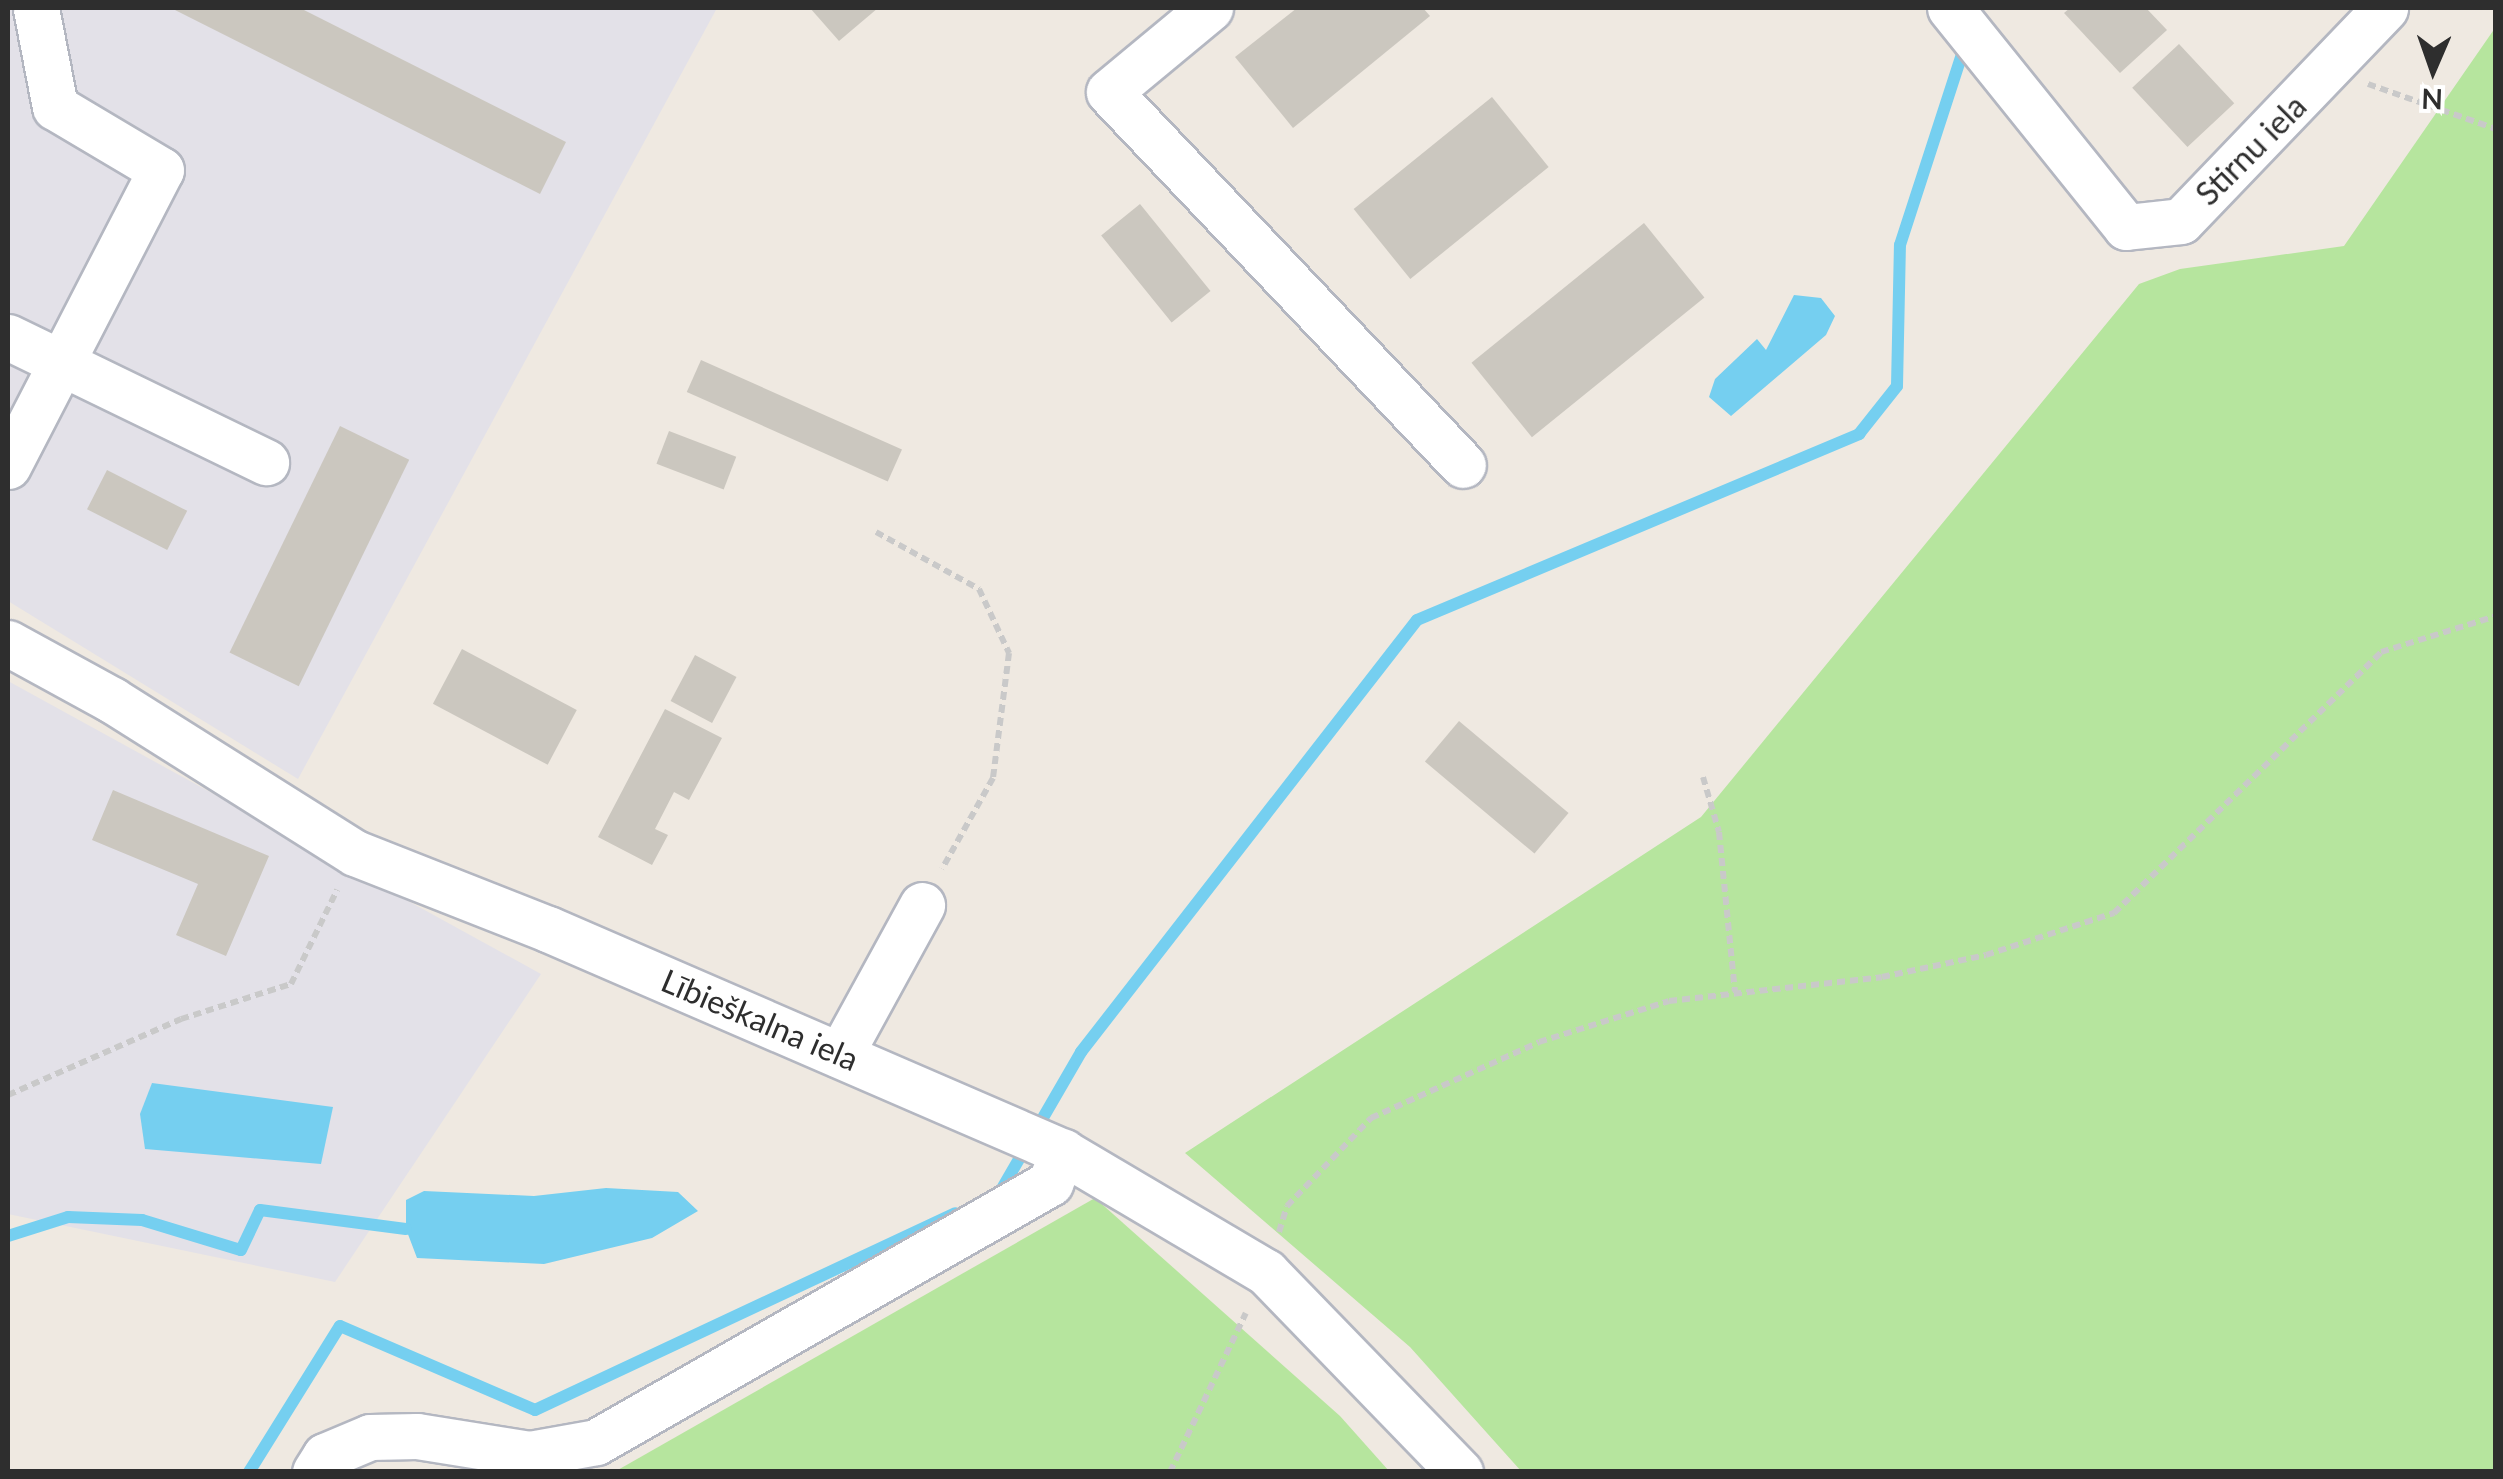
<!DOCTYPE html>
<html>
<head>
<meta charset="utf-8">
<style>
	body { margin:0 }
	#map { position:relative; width:2503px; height:1479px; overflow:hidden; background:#efe9e1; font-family:Lato,sans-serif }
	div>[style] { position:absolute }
	.industrial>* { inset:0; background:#e3e1e8 }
	.green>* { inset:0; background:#b6e59e }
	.water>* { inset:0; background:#75cff0 }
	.stream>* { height:12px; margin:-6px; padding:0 6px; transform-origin:6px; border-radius:6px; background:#75cff0 }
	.building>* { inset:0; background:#cbc7bf; transform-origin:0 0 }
	.path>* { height:6px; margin-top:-3px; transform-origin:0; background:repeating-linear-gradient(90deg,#c9c9c9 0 8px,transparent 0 13px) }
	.roads { filter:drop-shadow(2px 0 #b4b7c1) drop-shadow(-2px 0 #b4b7c1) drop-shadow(0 2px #b4b7c1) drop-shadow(0 -2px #b4b7c1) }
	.minor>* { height:45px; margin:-22.5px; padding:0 22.5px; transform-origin:22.5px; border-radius:22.5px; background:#fff }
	span { translate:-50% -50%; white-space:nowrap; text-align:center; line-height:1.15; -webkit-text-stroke:8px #fff; paint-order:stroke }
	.street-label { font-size:32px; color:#2e2e2e }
	.frame { position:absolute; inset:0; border:10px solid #2e2e2e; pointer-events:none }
	.north { position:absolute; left:2383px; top:20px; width:100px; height:100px; -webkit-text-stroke:8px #fff; paint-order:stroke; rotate:182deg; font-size:28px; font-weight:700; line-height:40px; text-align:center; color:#2e2e2e }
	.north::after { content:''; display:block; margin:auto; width:35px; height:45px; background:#2e2e2e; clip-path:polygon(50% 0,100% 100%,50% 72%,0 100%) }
</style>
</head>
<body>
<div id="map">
	<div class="industrial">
		<div style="clip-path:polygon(8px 8px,717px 8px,298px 779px,8px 601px)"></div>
		<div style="clip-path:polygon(8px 681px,541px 974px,335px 1282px,8px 1214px)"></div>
	</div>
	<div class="green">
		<div style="clip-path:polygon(2495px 28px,2495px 1471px,1521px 1471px,1410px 1347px,1185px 1153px,1701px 817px,2139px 284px,2180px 269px,2344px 246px)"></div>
		<div style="clip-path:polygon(1095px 1198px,1340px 1416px,1389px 1471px,616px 1471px)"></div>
	</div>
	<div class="water">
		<div style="clip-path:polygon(1794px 295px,1821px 298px,1835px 316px,1826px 335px,1731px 416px,1709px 397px,1715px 379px,1757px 339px,1766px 350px)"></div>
		<div style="clip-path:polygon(152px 1083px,333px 1107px,321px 1164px,145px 1149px,140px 1114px)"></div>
		<div style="clip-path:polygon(606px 1188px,678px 1192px,698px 1211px,652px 1238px,544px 1264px,417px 1258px,406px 1229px,406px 1200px,424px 1191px,534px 1196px)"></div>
	</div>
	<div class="stream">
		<div style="left:1000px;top:1192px;width:162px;rotate:-59.9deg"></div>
		<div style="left:1081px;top:1052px;width:547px;rotate:-52.13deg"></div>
		<div style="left:1417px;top:620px;width:480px;rotate:-22.8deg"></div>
		<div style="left:1859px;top:434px;width:61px;rotate:-51.6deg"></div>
		<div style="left:1897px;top:386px;width:141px;rotate:-88.8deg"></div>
		<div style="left:1900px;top:245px;width:213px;rotate:-72deg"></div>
		<div style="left:8px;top:1236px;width:63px;rotate:-17.6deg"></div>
		<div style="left:68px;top:1217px;width:74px;rotate:2.3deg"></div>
		<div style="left:142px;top:1220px;width:103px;rotate:16.9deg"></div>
		<div style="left:241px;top:1250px;width:44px;rotate:-64.6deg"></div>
		<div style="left:260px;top:1210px;width:147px;rotate:7.4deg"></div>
		<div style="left:249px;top:1472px;width:172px;rotate:-58.1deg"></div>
		<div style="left:340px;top:1326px;width:212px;rotate:23.3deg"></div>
		<div style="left:535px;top:1410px;width:464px;rotate:-25.1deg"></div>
	</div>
	<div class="building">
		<div style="clip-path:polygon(171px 8px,300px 8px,566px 142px,540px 194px)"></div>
		<div style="clip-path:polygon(810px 8px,878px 8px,839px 41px)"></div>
		<div style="clip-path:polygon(1297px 8px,1423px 8px,1430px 16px,1293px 128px,1235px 57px)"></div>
		<div style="clip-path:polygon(2070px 8px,2146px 8px,2167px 30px,2120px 73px,2064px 13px)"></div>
		<div style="left:2179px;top:44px;width:81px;height:64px;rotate:47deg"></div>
		<div style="left:1492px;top:97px;width:90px;height:178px;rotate:51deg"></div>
		<div style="left:1140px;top:204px;width:112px;height:50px;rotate:51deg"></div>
		<div style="left:1644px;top:223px;width:96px;height:222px;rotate:51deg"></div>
		<div style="left:701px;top:360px;width:220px;height:35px;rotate:24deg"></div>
		<div style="left:340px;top:426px;width:77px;height:252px;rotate:26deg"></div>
		<div style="left:669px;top:431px;width:72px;height:35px;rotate:21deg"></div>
		<div style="left:107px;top:470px;width:90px;height:44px;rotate:27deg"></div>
		<div style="left:462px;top:649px;width:130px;height:62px;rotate:28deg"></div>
		<div style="left:695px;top:655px;width:47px;height:52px;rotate:28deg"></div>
		<div style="clip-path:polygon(665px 709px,722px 738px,689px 800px,674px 792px,655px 829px,668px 835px,652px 865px,598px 837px)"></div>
		<div style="left:1459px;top:721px;width:143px;height:53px;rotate:40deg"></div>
		<div style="clip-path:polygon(113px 790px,269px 856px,226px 956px,176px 935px,198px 884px,92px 840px)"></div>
	</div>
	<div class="path">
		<div style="left:2368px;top:84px;width:136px;rotate:19.4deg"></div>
		<div style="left:876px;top:532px;width:118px;rotate:29deg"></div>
		<div style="left:979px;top:589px;width:71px;rotate:64.9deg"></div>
		<div style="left:1009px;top:653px;width:126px;rotate:97.3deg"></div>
		<div style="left:993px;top:778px;width:104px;rotate:119.3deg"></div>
		<div style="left:1703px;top:777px;width:57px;rotate:73.8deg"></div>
		<div style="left:1719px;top:832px;width:160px;rotate:84.3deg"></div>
		<div style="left:8px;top:1095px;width:189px;rotate:-23.7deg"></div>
		<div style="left:181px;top:1019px;width:115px;rotate:-17.7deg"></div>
		<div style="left:291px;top:984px;width:105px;rotate:-63.9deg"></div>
		<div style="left:1279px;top:1232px;width:27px;rotate:-73deg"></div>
		<div style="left:1287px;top:1206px;width:122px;rotate:-46.3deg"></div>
		<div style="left:1371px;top:1118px;width:184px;rotate:-24.3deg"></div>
		<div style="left:1539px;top:1042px;width:136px;rotate:-17.5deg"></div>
		<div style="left:1669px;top:1001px;width:214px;rotate:-6.4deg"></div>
		<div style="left:1882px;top:977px;width:106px;rotate:-11.9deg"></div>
		<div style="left:1986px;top:955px;width:135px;rotate:-18.2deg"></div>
		<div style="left:2114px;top:913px;width:373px;rotate:-44.3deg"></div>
		<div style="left:2381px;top:652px;width:121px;rotate:-17.4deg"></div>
		<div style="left:1170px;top:1472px;width:176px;rotate:-64.5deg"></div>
	</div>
	<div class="roads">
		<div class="minor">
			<div style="left:1210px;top:8px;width:131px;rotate:140.3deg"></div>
			<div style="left:1109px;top:92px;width:514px;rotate:46.5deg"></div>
			<div style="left:1950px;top:8px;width:281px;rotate:51.2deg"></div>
			<div style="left:2126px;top:227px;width:55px;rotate:-6.2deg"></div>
			<div style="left:2181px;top:221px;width:295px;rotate:-46.2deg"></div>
			<div style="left:8px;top:337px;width:287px;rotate:25.9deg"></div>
			<div style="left:8px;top:466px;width:333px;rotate:-62.7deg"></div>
			<div style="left:161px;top:170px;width:123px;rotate:-149.3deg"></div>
			<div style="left:55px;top:107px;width:101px;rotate:-100.9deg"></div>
			<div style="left:8px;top:643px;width:119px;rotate:28.7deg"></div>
			<div style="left:112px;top:700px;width:287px;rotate:32.2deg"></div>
			<div style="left:355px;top:853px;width:207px;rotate:21.5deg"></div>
			<div style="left:548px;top:929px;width:561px;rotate:23.41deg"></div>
			<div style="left:1063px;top:1152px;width:236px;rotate:30.6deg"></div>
			<div style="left:1266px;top:1272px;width:279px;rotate:45.9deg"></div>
			<div style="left:840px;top:1055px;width:171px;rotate:-61.3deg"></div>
			<div style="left:315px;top:1472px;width:19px;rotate:-58deg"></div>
			<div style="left:325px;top:1456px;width:49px;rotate:-22.9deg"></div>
			<div style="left:370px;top:1437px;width:47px;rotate:-1.2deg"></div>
			<div style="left:417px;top:1436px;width:114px;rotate:9.1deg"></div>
			<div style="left:530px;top:1454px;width:67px;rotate:-10.3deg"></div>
			<div style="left:596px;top:1442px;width:523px;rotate:-29.7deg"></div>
			<div style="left:1050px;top:1183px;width:34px;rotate:-67deg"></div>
		</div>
	</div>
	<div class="street-label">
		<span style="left:2251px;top:150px;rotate:-45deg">Stirnu iela</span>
		<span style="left:760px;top:1020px;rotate:23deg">Lībieškalna iela</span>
	</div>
	<div class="frame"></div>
	<div class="north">N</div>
</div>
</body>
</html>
